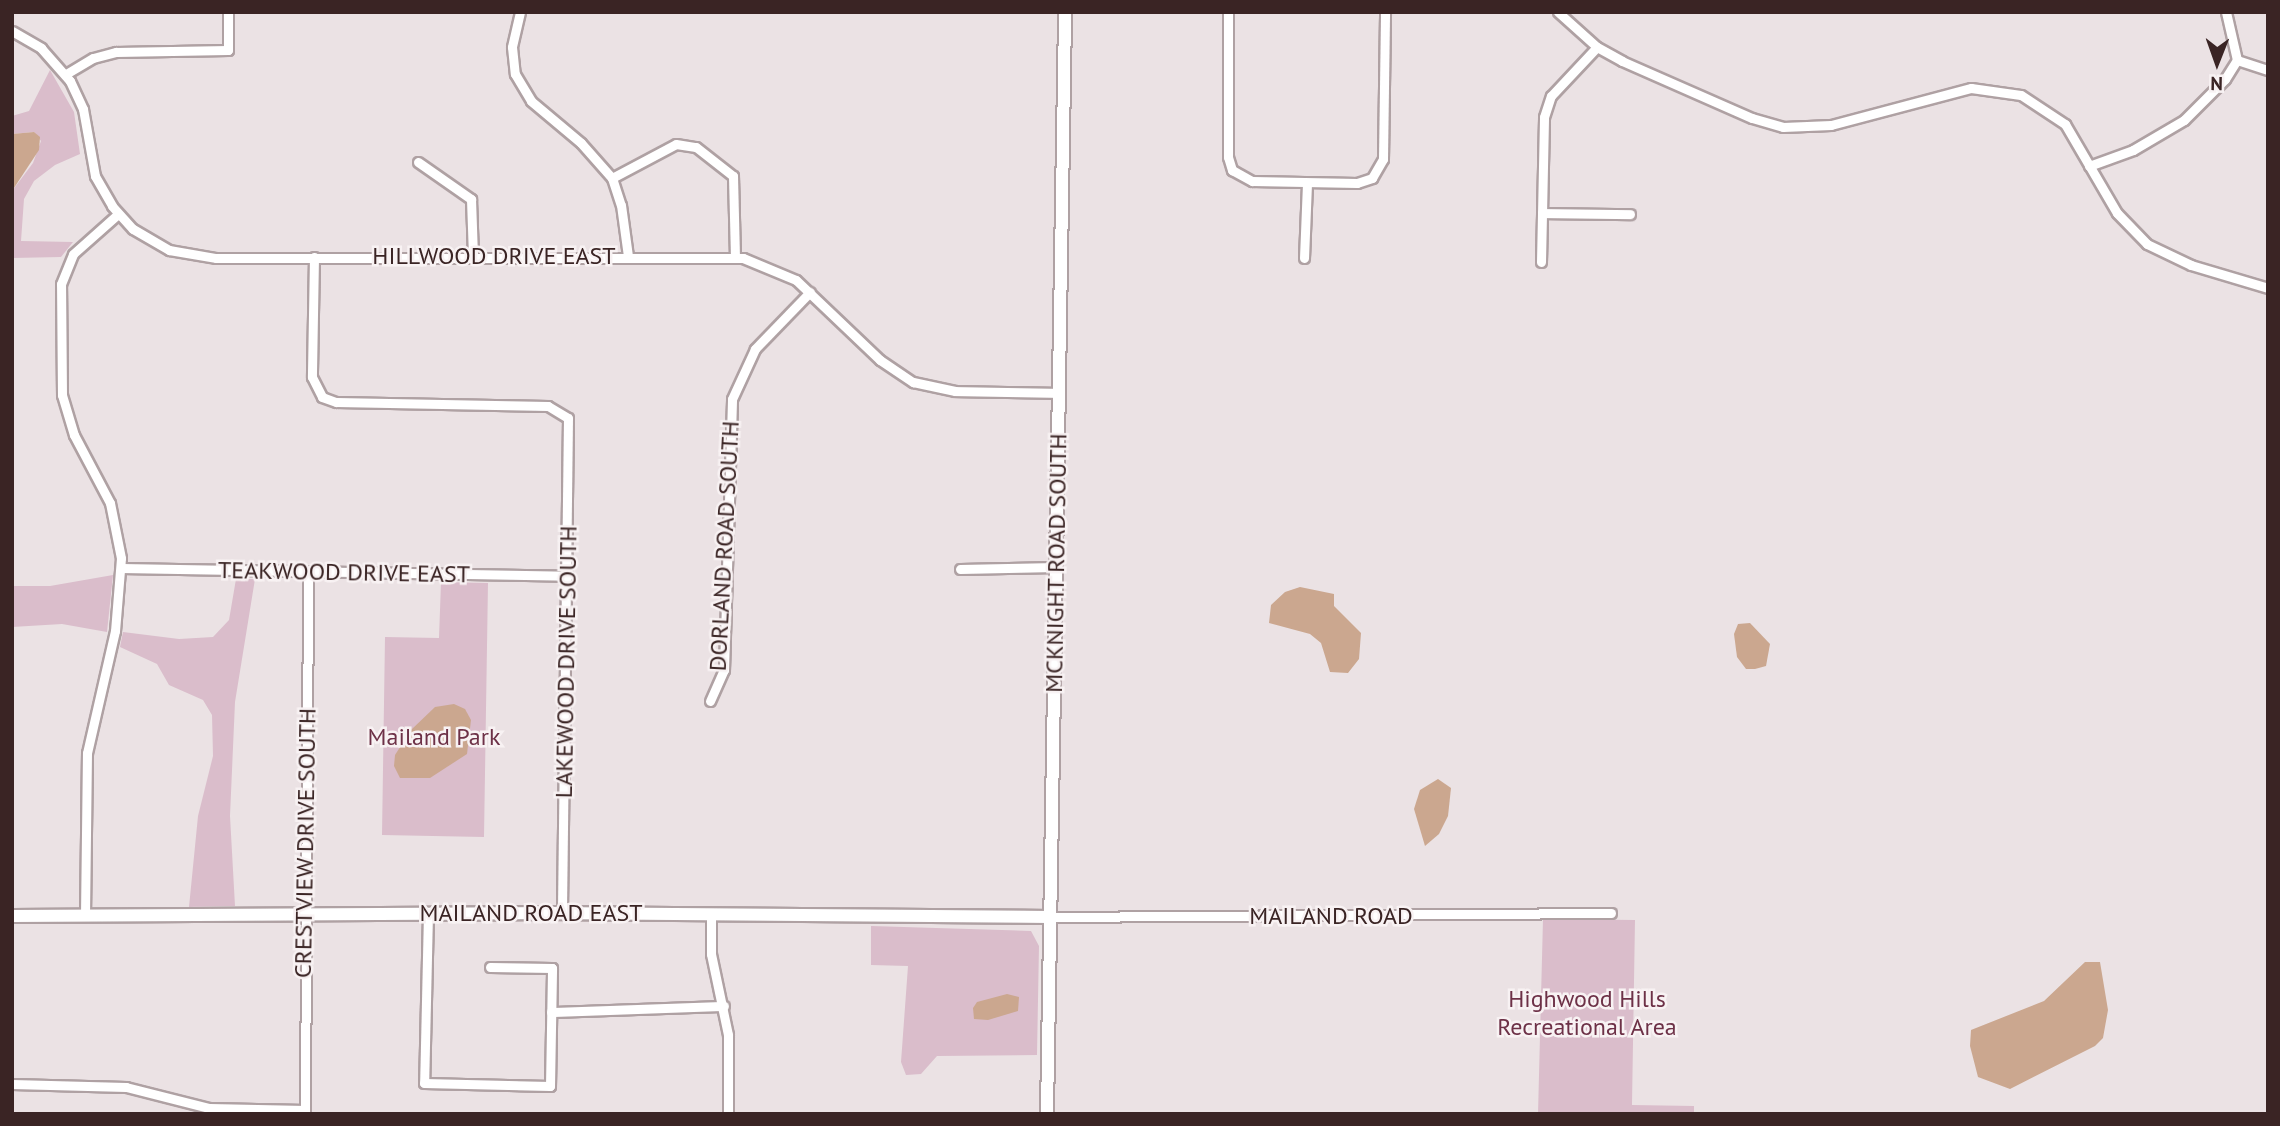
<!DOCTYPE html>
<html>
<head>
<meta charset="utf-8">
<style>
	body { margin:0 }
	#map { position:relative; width:2280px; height:1126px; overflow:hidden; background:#ebe2e4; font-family:"PT Sans",sans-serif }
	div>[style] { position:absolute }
	.green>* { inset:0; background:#dabdcb }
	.water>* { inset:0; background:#cba78f }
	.roads { filter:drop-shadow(2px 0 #afa1a3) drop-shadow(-2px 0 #afa1a3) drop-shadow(0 2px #afa1a3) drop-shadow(0 -2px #afa1a3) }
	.street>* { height:9px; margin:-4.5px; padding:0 4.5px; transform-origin:4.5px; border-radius:4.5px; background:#fff }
	.secondary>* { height:12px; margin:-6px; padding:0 6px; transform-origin:6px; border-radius:6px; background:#fff }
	span { translate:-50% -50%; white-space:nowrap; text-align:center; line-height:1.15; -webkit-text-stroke:5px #f8f2f3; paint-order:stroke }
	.street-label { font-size:24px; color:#3a2424 }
	.park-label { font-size:24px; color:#6d3147 }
	.frame { position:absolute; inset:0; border:14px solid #3a2424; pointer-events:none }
	.north { position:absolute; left:2182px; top:28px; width:70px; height:70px; -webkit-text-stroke:5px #f8f2f3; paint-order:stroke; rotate:181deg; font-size:19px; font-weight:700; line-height:28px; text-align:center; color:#3a2424 }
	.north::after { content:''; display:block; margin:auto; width:24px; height:32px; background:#3a2424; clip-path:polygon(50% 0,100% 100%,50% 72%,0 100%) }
</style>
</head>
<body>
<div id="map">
	<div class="green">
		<div style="clip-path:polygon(50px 70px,74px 112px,80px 154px,55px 165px,34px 181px,24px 199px,21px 241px,73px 242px,61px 257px,12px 258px,12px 191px,33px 163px,41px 141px,34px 132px,12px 134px,12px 116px,29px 111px)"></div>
		<div style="clip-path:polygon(113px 575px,107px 632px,62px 624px,12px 627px,12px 586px,50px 586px)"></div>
		<div style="clip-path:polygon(236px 579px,255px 579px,235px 702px,230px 816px,235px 906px,189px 907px,198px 816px,213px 756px,212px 715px,203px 700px,169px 685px,157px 664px,120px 647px,123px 632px,179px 639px,213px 637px,229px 620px)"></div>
		<div style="clip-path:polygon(441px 582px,488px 583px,484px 837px,382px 835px,385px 637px,439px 638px)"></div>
		<div style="clip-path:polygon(1543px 919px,1635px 920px,1632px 1105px,1694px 1106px,1694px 1114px,1538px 1114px)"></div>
		<div style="clip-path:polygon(871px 926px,1031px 931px,1039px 946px,1037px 1055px,937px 1056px,921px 1074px,906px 1075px,901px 1062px,908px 966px,871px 965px)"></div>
	</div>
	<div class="water">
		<div style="clip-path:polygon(34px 132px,40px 137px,39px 150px,12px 191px,12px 134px)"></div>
		<div style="clip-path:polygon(1300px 587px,1334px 594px,1334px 606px,1361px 633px,1359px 659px,1348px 673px,1330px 672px,1321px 643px,1310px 634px,1269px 623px,1271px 605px,1285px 592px)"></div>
		<div style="clip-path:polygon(1750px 623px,1770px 644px,1766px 666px,1755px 669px,1746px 669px,1737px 657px,1734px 634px,1738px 624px)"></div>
		<div style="clip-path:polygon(454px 704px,465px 709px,471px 720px,467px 754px,430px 778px,400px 778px,394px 766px,395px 755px,411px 730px,435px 707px)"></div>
		<div style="clip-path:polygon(1438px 779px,1451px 788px,1448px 816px,1439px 834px,1425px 846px,1414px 809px,1420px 790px)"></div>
		<div style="clip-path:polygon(2085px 962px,2100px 962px,2108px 1010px,2103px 1038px,2095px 1046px,2010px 1089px,1978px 1077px,1970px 1046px,1971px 1030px,2044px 1001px)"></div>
		<div style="clip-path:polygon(1007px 994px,1019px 997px,1018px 1011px,988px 1020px,974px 1019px,973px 1008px,977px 1002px)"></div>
	</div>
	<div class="roads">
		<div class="street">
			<div style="left:520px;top:12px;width:36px;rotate:103deg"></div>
			<div style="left:512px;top:47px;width:27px;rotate:84deg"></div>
			<div style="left:515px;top:74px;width:31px;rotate:59deg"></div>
			<div style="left:531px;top:101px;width:65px;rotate:40deg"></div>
			<div style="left:581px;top:143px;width:47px;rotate:48.5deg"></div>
			<div style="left:612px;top:178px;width:28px;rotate:72deg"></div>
			<div style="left:621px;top:205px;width:51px;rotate:82.2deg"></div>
			<div style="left:1228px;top:12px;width:145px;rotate:90deg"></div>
			<div style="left:1228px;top:157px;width:14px;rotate:73deg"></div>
			<div style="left:1232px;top:170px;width:23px;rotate:29deg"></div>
			<div style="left:1252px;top:181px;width:105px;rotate:1.1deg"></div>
			<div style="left:1357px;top:183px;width:16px;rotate:-18deg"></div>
			<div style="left:1372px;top:178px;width:22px;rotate:-60deg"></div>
			<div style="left:1383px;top:159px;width:147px;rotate:-89.2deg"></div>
			<div style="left:1558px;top:12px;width:52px;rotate:41.9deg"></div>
			<div style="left:1597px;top:47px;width:29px;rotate:29deg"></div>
			<div style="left:1622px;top:61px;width:142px;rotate:23.7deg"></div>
			<div style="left:1752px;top:118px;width:32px;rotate:16deg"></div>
			<div style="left:1783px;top:127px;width:48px;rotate:-2.4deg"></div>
			<div style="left:1831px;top:125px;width:145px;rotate:-14.8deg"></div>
			<div style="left:1971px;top:88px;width:50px;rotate:8deg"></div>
			<div style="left:2021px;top:95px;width:53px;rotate:33.4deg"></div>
			<div style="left:2065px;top:124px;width:103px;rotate:59.7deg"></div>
			<div style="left:2117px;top:213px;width:43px;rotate:45.9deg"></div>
			<div style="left:2147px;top:244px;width:49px;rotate:25.5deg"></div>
			<div style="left:2191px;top:265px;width:80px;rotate:16.6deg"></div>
			<div style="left:2226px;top:12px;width:49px;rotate:77.1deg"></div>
			<div style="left:2237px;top:60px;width:33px;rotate:18deg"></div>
			<div style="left:12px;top:31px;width:34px;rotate:30deg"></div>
			<div style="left:41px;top:48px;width:44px;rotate:48.7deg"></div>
			<div style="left:70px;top:81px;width:31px;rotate:65deg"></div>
			<div style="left:83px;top:109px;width:68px;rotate:79.8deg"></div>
			<div style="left:95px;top:176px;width:34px;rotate:60deg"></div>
			<div style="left:112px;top:206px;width:31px;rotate:48deg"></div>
			<div style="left:133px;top:229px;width:42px;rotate:30.3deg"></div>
			<div style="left:169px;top:250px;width:48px;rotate:9.7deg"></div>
			<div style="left:216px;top:258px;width:527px"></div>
			<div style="left:743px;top:258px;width:57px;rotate:22.5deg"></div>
			<div style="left:796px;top:280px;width:116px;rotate:43.6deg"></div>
			<div style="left:880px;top:360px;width:40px;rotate:34deg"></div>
			<div style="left:913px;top:382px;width:43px;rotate:12.1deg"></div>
			<div style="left:955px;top:391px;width:104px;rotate:1.1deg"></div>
			<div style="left:66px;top:74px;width:31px;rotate:-31deg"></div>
			<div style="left:93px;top:58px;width:24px;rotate:-15deg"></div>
			<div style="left:116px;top:52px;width:112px;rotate:-1deg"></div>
			<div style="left:228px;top:50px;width:38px;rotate:-90deg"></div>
			<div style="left:418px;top:162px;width:65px;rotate:34.9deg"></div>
			<div style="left:471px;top:199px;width:57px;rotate:88deg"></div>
			<div style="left:2089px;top:166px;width:47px;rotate:-20deg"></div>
			<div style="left:2133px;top:150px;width:59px;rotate:-30.5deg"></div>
			<div style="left:2184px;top:120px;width:58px;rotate:-45deg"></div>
			<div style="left:2225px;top:79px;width:22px;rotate:-58deg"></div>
			<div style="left:612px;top:178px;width:72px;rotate:-28deg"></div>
			<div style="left:676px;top:144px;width:20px;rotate:9deg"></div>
			<div style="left:696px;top:147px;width:47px;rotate:38.1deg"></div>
			<div style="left:733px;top:176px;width:80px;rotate:88.6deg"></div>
			<div style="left:1542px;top:213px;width:88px;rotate:0.7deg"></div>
			<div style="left:314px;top:257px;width:120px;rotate:91deg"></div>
			<div style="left:312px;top:377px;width:22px;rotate:63deg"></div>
			<div style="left:322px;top:397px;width:15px;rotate:20deg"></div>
			<div style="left:336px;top:402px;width:212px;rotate:1.1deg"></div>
			<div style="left:548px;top:406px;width:23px;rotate:31deg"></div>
			<div style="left:568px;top:418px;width:495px;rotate:90.7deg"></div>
			<div style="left:1304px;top:258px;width:75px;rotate:-87.7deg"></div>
			<div style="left:1541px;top:262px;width:145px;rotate:-88.8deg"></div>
			<div style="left:1544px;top:117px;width:22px;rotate:-72deg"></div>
			<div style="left:1551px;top:96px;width:67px;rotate:-46.8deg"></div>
			<div style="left:121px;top:568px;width:447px;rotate:1deg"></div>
			<div style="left:960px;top:569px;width:96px;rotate:-1.2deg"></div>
			<div style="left:710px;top:701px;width:34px;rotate:-66deg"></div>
			<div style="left:724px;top:670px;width:271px;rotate:-88.3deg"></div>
			<div style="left:732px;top:399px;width:55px;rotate:-65.3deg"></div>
			<div style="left:755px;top:349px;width:79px;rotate:-46deg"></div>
			<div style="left:428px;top:913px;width:170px;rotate:91.3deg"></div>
			<div style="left:424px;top:1083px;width:126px;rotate:1.4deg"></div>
			<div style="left:550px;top:1086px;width:118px;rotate:-89deg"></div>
			<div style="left:552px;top:968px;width:62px;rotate:-179.1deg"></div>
			<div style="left:711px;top:914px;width:40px;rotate:90deg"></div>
			<div style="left:711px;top:954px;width:83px;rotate:78.1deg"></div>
			<div style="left:728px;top:1035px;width:79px;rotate:90deg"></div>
			<div style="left:85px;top:916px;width:163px;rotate:-89.3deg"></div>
			<div style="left:87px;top:753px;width:125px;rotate:-77.1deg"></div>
			<div style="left:115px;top:631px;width:73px;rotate:-85.3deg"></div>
			<div style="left:121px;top:558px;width:56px;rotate:-101.3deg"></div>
			<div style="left:110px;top:503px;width:77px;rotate:-117.9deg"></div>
			<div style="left:74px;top:435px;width:42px;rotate:-106.7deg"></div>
			<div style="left:62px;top:395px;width:111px;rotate:-90.5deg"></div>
			<div style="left:61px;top:284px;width:32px;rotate:-68deg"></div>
			<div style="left:73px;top:254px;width:60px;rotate:-41.6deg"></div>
			<div style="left:1050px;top:917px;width:561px;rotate:-0.41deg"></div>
			<div style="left:551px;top:1012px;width:173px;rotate:-2deg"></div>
			<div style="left:12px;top:1084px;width:114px;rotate:1.5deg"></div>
			<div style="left:126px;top:1087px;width:86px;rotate:14.2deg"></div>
			<div style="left:209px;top:1108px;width:96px;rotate:1.2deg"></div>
			<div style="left:305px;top:1114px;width:542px;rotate:-89.68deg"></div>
		</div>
		<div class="secondary">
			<div style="left:12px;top:916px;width:534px;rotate:-0.32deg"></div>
			<div style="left:546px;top:913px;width:504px;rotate:0.45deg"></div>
			<div style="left:1047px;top:1114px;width:1102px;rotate:-89.06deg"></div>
		</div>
	</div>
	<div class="street-label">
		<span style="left:494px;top:256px">HILLWOOD DRIVE EAST</span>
		<span style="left:724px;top:546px;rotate:-87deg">DORLAND ROAD SOUTH</span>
		<span style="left:1056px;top:563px;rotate:-89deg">MCKNIGHT ROAD SOUTH</span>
		<span style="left:344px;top:572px;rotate:1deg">TEAKWOOD DRIVE EAST</span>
		<span style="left:566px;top:662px;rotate:-89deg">LAKEWOOD DRIVE SOUTH</span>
		<span style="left:305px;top:843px;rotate:-89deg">CRESTVIEW DRIVE SOUTH</span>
		<span style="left:531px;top:913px">MAILAND ROAD EAST</span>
		<span style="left:1331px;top:916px">MAILAND ROAD</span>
	</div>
	<div class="park-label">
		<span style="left:434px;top:737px">Mailand Park</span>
		<span style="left:1587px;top:1013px">Highwood Hills<br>Recreational Area</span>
	</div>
	<div class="frame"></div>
	<div class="north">N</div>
</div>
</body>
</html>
